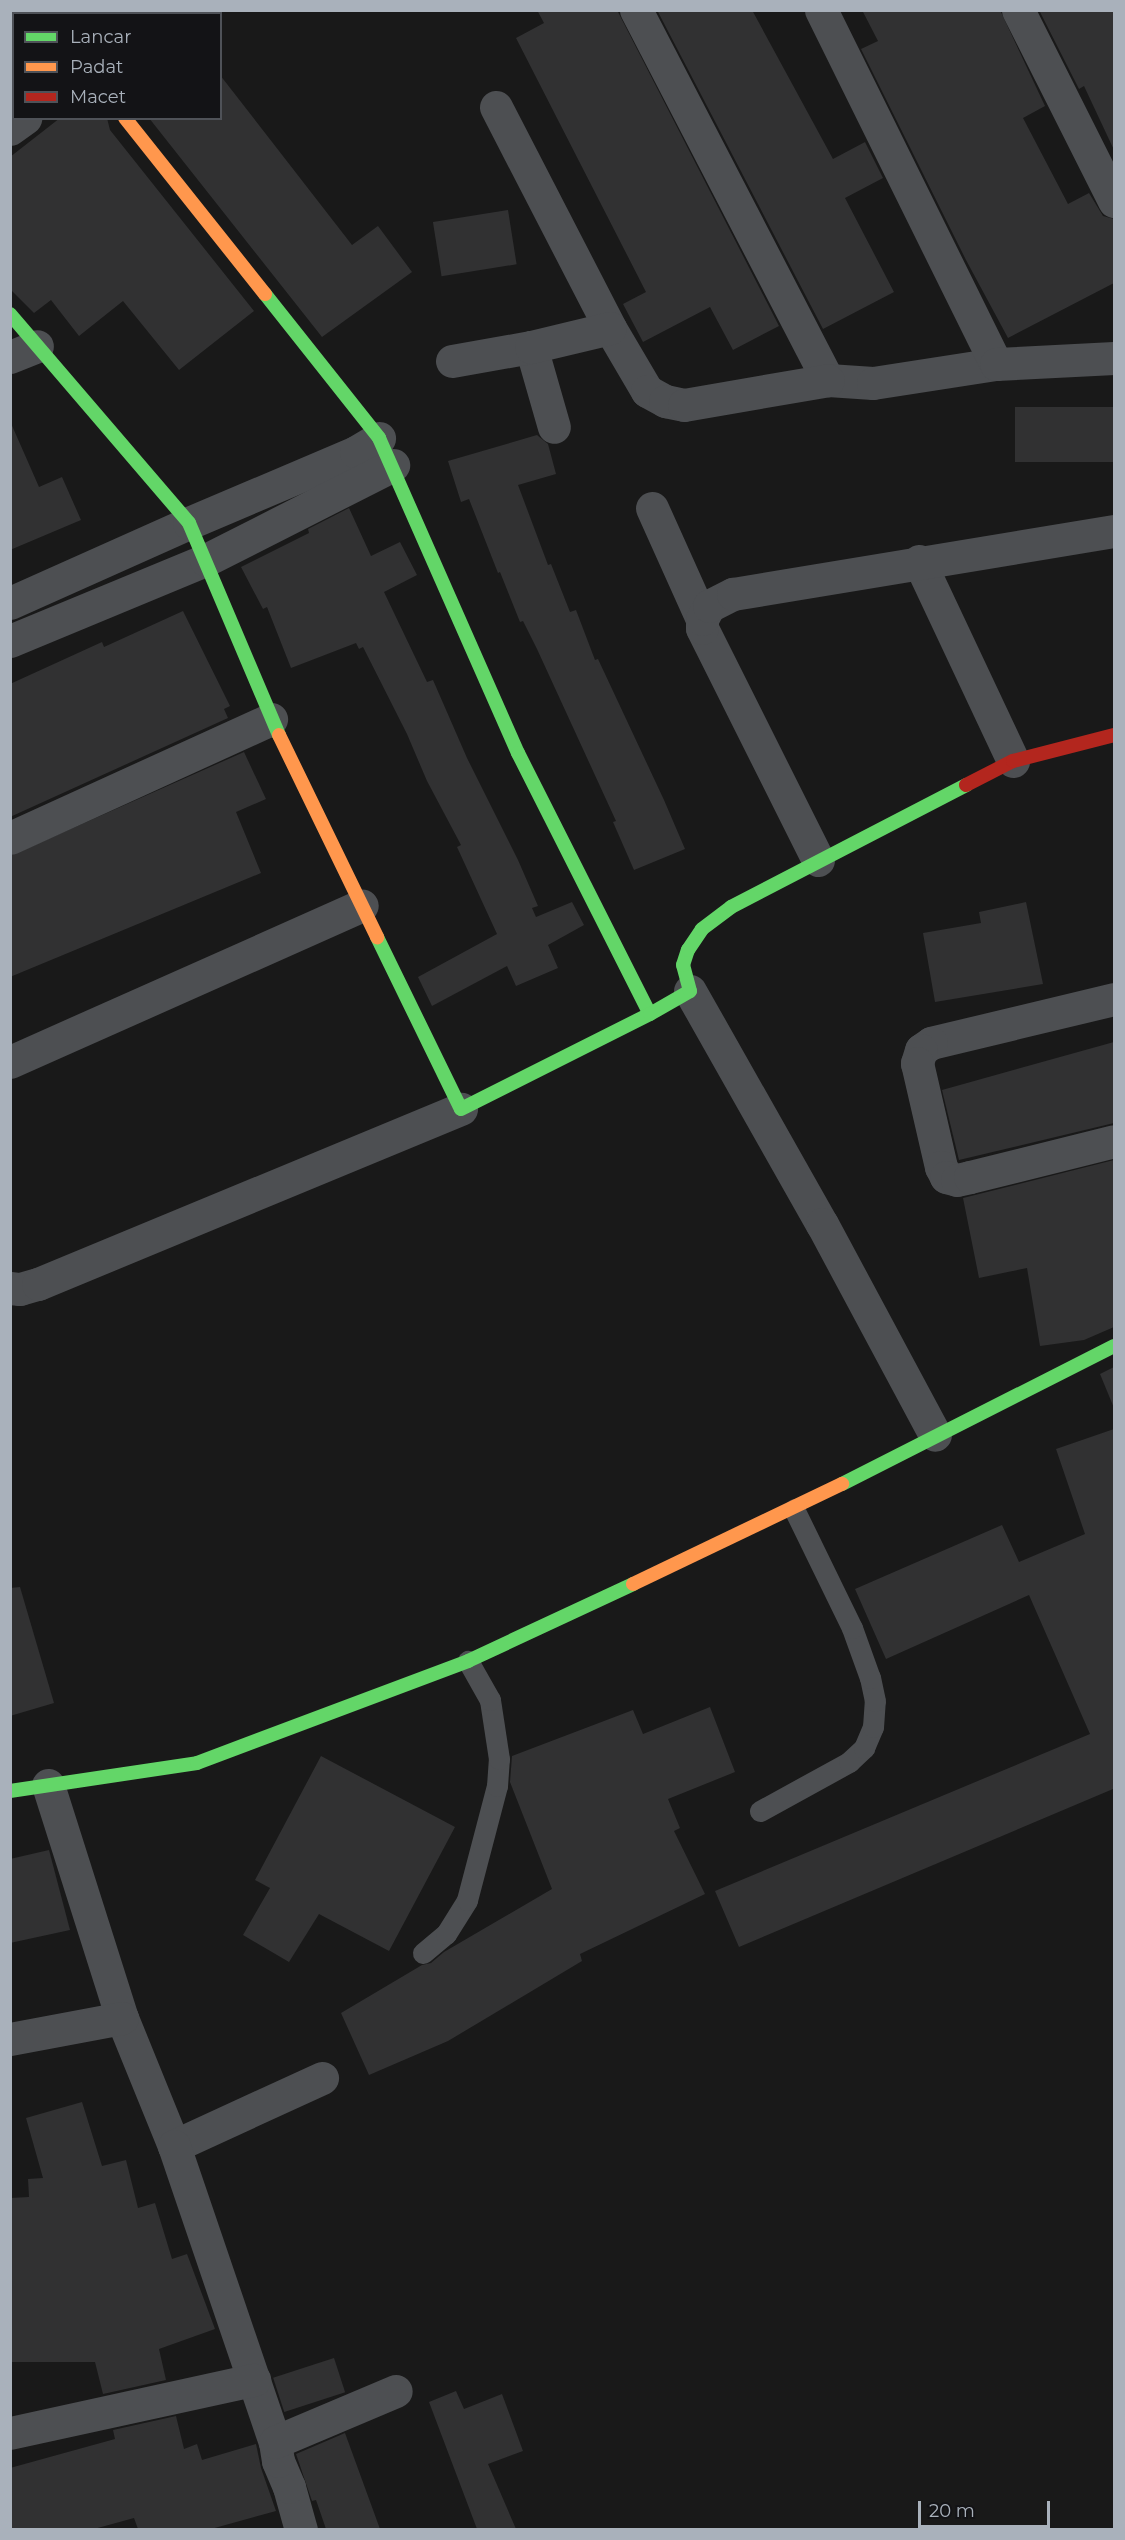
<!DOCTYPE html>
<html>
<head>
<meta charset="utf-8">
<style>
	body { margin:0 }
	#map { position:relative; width:1125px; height:2540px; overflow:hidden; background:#191919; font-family:Montserrat,sans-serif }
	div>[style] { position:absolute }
	.building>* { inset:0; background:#313132; transform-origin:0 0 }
	.lane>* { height:21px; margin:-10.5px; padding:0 10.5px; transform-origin:10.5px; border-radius:10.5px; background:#4d4f52 }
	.street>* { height:33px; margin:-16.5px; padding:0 16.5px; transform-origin:16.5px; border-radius:16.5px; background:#4d4f52 }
	.fast>* { height:14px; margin:-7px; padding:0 7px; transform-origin:7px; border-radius:7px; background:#63d668 }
	.slow>* { height:14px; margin:-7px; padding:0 7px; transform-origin:7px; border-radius:7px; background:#ff974d }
	.jam>* { height:14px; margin:-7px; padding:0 7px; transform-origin:7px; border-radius:7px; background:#b3261e }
	span { translate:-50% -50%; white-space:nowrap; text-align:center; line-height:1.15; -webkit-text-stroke:5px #131316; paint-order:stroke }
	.frame { position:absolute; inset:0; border:12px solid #a9b1bb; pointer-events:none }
	.legend { position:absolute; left:12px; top:12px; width:210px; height:108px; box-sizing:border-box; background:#131316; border:2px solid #4f5258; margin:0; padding:8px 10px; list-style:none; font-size:18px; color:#a9b1bb }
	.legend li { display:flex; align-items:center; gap:12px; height:30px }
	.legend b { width:30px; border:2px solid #4f5258 }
	.scale { position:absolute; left:918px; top:2501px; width:132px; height:27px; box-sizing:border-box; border:3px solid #a9b1bb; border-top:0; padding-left:8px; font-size:18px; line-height:21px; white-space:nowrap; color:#a9b1bb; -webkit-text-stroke:4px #131316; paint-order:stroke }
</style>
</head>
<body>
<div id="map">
	<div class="building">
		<div style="clip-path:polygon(537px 10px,617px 10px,779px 326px,733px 350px,710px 307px,643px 342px,623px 304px,646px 292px,516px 38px,544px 23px)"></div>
		<div style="clip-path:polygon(657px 10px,752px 10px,833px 159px,865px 142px,883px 178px,845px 198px,894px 292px,823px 329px)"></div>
		<div style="clip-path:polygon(862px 10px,1000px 10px,1045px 106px,1023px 118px,1068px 204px,1089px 193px,1103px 216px,1114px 219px,1114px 283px,1008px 338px,966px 260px,861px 49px,878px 41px)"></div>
		<div style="clip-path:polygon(1039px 10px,1114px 10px,1114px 150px,1084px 86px,1079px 89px)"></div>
		<div style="clip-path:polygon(220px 75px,352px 245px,378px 226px,412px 272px,322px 337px,149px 118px,220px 118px)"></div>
		<div style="clip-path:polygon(60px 118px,107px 118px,110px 130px,254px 311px,179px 370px,123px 301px,79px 336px,51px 300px,34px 313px,10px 289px,10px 157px)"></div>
		<div style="left:508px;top:210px;width:55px;height:76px;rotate:81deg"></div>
		<div style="left:1114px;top:407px;width:55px;height:99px;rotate:90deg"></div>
		<div style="clip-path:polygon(10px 421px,39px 487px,62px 477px,81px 520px,10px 550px)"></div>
		<div style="clip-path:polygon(537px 435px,548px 444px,556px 474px,518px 485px,548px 565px,551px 564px,570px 612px,576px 610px,595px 660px,598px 659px,664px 800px,685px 849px,634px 870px,613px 822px,616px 821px,537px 649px,523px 621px,520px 622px,500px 572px,498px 573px,469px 499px,461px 502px,448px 461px)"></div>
		<div style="clip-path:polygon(349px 508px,371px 556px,400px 542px,417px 575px,384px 592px,427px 682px,433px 680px,467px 758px,518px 860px,538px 906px,532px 908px,536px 917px,572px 902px,584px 925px,548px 945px,558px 968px,516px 986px,507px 966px,432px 1006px,418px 977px,497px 934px,457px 847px,461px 845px,427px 781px,407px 734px,363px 647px,359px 649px,356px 643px,291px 668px,267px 607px,263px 609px,241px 567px,309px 533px,308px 529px)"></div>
		<div style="clip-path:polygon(183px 611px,230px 706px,224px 709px,228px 718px,10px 817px,10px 684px,102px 642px,104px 647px)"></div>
		<div style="clip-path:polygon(244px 752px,266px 799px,236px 812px,261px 873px,10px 977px,10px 856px)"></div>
		<div style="clip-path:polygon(1026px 902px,1043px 984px,935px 1002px,923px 933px,981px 923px,979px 912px)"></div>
		<div style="clip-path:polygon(1114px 1042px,1114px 1123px,959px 1160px,942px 1090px)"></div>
		<div style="clip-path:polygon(1114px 1160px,1114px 1327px,1084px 1340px,1040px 1346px,1027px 1268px,979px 1278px,963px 1198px)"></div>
		<div style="clip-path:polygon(1114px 1367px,1114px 1408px,1100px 1374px)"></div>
		<div style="clip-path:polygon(1114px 1429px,1114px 1791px,1113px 1789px,739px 1947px,715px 1891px,1090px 1734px,1029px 1595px,886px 1659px,855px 1589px,1002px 1525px,1019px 1562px,1085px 1534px,1056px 1449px)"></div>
		<div style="clip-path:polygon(20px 1587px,54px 1703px,10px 1716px,10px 1588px)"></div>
		<div style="clip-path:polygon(710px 1707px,735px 1772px,668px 1799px,680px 1828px,674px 1831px,705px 1894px,580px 1954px,582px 1961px,448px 2041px,369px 2075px,341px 2013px,422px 1965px,431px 1963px,444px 1952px,552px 1889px,510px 1782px,512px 1756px,633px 1710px,643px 1734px)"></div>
		<div style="clip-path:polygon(321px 1756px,455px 1827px,389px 1951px,319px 1914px,289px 1962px,243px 1935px,270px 1888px,255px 1880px)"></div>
		<div style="clip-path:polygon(49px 1850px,70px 1930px,10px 1943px,10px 1859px)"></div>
		<div style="clip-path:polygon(82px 2102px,102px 2166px,126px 2160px,138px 2208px,155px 2203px,172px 2259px,187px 2254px,215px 2329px,159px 2349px,166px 2380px,103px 2394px,95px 2362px,10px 2362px,10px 2198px,29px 2197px,28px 2179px,43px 2178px,26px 2118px)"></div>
		<div style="left:334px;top:2358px;width:36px;height:64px;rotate:72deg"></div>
		<div style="clip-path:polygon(456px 2391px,464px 2409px,502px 2394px,523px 2451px,488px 2464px,516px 2529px,477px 2529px,429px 2402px)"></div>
		<div style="clip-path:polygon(176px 2416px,184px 2449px,197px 2444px,202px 2460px,256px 2444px,261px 2468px,276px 2511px,211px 2529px,138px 2529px,134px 2518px,94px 2529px,10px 2529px,10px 2468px,115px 2439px,113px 2430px)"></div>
		<div style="clip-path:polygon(345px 2433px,380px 2529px,326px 2529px,316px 2500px,312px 2501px,296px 2454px)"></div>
	</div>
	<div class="lane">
		<div style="left:760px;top:1811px;width:102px;rotate:-28.8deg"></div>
		<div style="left:849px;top:1762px;width:21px;rotate:-43deg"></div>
		<div style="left:864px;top:1748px;width:23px;rotate:-67deg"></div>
		<div style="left:873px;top:1727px;width:26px;rotate:-86deg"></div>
		<div style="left:875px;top:1701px;width:24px;rotate:-102deg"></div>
		<div style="left:870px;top:1678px;width:53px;rotate:-109.8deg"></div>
		<div style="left:852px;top:1628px;width:132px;rotate:-116deg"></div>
		<div style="left:423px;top:1953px;width:30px;rotate:-40deg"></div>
		<div style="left:446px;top:1934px;width:40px;rotate:-58deg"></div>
		<div style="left:467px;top:1900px;width:118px;rotate:-75.3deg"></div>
		<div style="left:497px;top:1786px;width:27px;rotate:-86deg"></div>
		<div style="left:499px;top:1759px;width:60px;rotate:-98.7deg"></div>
		<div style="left:490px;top:1700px;width:45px;rotate:-119.4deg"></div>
	</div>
	<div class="street">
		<div style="left:40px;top:10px;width:4px;rotate:63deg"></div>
		<div style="left:636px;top:10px;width:417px;rotate:62.6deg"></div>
		<div style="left:828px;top:380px;width:45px;rotate:3.8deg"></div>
		<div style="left:873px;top:383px;width:124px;rotate:-8.8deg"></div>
		<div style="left:996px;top:364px;width:395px;rotate:-116.3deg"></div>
		<div style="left:1018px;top:10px;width:214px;rotate:63.3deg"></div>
		<div style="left:496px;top:107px;width:249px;rotate:62.7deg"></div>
		<div style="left:610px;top:328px;width:73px;rotate:59.6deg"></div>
		<div style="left:647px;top:391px;width:21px;rotate:29deg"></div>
		<div style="left:665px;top:401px;width:19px;rotate:12deg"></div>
		<div style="left:684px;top:405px;width:146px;rotate:-9.8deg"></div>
		<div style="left:10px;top:129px;width:19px;rotate:-36deg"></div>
		<div style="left:531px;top:347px;width:83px;rotate:74deg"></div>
		<div style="left:10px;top:357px;width:29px;rotate:-22deg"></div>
		<div style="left:452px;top:361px;width:80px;rotate:-10deg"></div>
		<div style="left:531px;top:347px;width:81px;rotate:-13.5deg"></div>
		<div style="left:996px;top:364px;width:118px;rotate:-2.9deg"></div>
		<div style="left:652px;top:508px;width:122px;rotate:65.8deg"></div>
		<div style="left:919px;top:561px;width:221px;rotate:64.8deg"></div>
		<div style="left:10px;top:603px;width:196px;rotate:-24.1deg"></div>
		<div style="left:189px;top:523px;width:181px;rotate:-23deg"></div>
		<div style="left:356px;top:452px;width:27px;rotate:-31deg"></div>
		<div style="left:10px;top:641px;width:212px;rotate:-22.5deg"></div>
		<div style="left:206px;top:560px;width:210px;rotate:-26.9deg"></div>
		<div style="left:10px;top:838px;width:287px;rotate:-24.5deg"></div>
		<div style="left:818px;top:860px;width:259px;rotate:-116.6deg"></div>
		<div style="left:702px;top:628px;width:9px;rotate:-90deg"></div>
		<div style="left:702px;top:619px;width:15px;rotate:-62deg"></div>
		<div style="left:709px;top:606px;width:27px;rotate:-27deg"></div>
		<div style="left:733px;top:594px;width:386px;rotate:-9.4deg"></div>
		<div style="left:690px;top:991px;width:268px;rotate:60.5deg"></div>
		<div style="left:822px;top:1224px;width:239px;rotate:61.8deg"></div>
		<div style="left:1114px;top:999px;width:188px;rotate:166.5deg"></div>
		<div style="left:931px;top:1043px;width:12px;rotate:145deg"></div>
		<div style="left:921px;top:1050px;width:14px;rotate:107deg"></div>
		<div style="left:917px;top:1063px;width:107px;rotate:77deg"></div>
		<div style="left:941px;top:1167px;width:11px;rotate:63deg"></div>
		<div style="left:946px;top:1177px;width:11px;rotate:15deg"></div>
		<div style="left:957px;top:1180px;width:13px;rotate:-13deg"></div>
		<div style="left:970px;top:1177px;width:148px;rotate:-14deg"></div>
		<div style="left:10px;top:1062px;width:385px;rotate:-24deg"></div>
		<div style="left:10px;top:1288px;width:10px;rotate:6deg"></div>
		<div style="left:20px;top:1289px;width:19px;rotate:-16deg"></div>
		<div style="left:38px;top:1284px;width:458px;rotate:-22.5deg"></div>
		<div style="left:48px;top:1785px;width:244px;rotate:72.4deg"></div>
		<div style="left:122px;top:2018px;width:138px;rotate:67.9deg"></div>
		<div style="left:174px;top:2146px;width:163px;rotate:-24.7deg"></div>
		<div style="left:10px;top:2039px;width:114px;rotate:-10.6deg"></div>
		<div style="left:174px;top:2146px;width:313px;rotate:71.2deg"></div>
		<div style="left:10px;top:2433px;width:250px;rotate:-12.3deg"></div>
		<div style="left:301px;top:2530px;width:45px;rotate:-105.6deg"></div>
		<div style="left:289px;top:2487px;width:28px;rotate:-113deg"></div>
		<div style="left:278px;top:2461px;width:19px;rotate:-99deg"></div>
		<div style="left:275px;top:2442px;width:131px;rotate:-22.9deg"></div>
	</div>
	<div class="fast">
		<div style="left:265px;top:294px;width:184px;rotate:51.6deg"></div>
		<div style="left:379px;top:438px;width:344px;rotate:66.2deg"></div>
		<div style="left:518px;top:753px;width:292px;rotate:63.2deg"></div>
		<div style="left:10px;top:314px;width:275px;rotate:49.4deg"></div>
		<div style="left:189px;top:523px;width:230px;rotate:67deg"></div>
		<div style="left:377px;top:937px;width:191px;rotate:64deg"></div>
		<div style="left:461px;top:1109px;width:212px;rotate:-26.7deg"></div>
		<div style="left:650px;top:1014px;width:46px;rotate:-29.9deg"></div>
		<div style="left:690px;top:991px;width:27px;rotate:-105deg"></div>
		<div style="left:683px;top:965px;width:16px;rotate:-72deg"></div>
		<div style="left:688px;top:950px;width:25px;rotate:-56deg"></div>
		<div style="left:702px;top:929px;width:36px;rotate:-37deg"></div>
		<div style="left:731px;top:907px;width:265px;rotate:-27.4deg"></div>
		<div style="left:842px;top:1484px;width:305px;rotate:-26.9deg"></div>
		<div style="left:10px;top:1791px;width:189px;rotate:-8.5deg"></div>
		<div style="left:197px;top:1763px;width:290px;rotate:-20.6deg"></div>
		<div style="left:468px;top:1661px;width:182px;rotate:-25deg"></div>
	</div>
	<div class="slow">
		<div style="left:125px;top:118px;width:225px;rotate:51.5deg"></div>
		<div style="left:279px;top:735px;width:225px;rotate:64.1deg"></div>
		<div style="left:633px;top:1584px;width:232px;rotate:-25.6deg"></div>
	</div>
	<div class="jam">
		<div style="left:966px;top:785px;width:53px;rotate:-27.1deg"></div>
		<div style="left:1013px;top:761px;width:104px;rotate:-14.4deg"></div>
	</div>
	<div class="frame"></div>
	<ul class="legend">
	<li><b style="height:8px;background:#63d668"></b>Lancar</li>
	<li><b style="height:8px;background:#ff974d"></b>Padat</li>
	<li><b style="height:8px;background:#b3261e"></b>Macet</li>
	</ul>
	<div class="scale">20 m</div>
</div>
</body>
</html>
